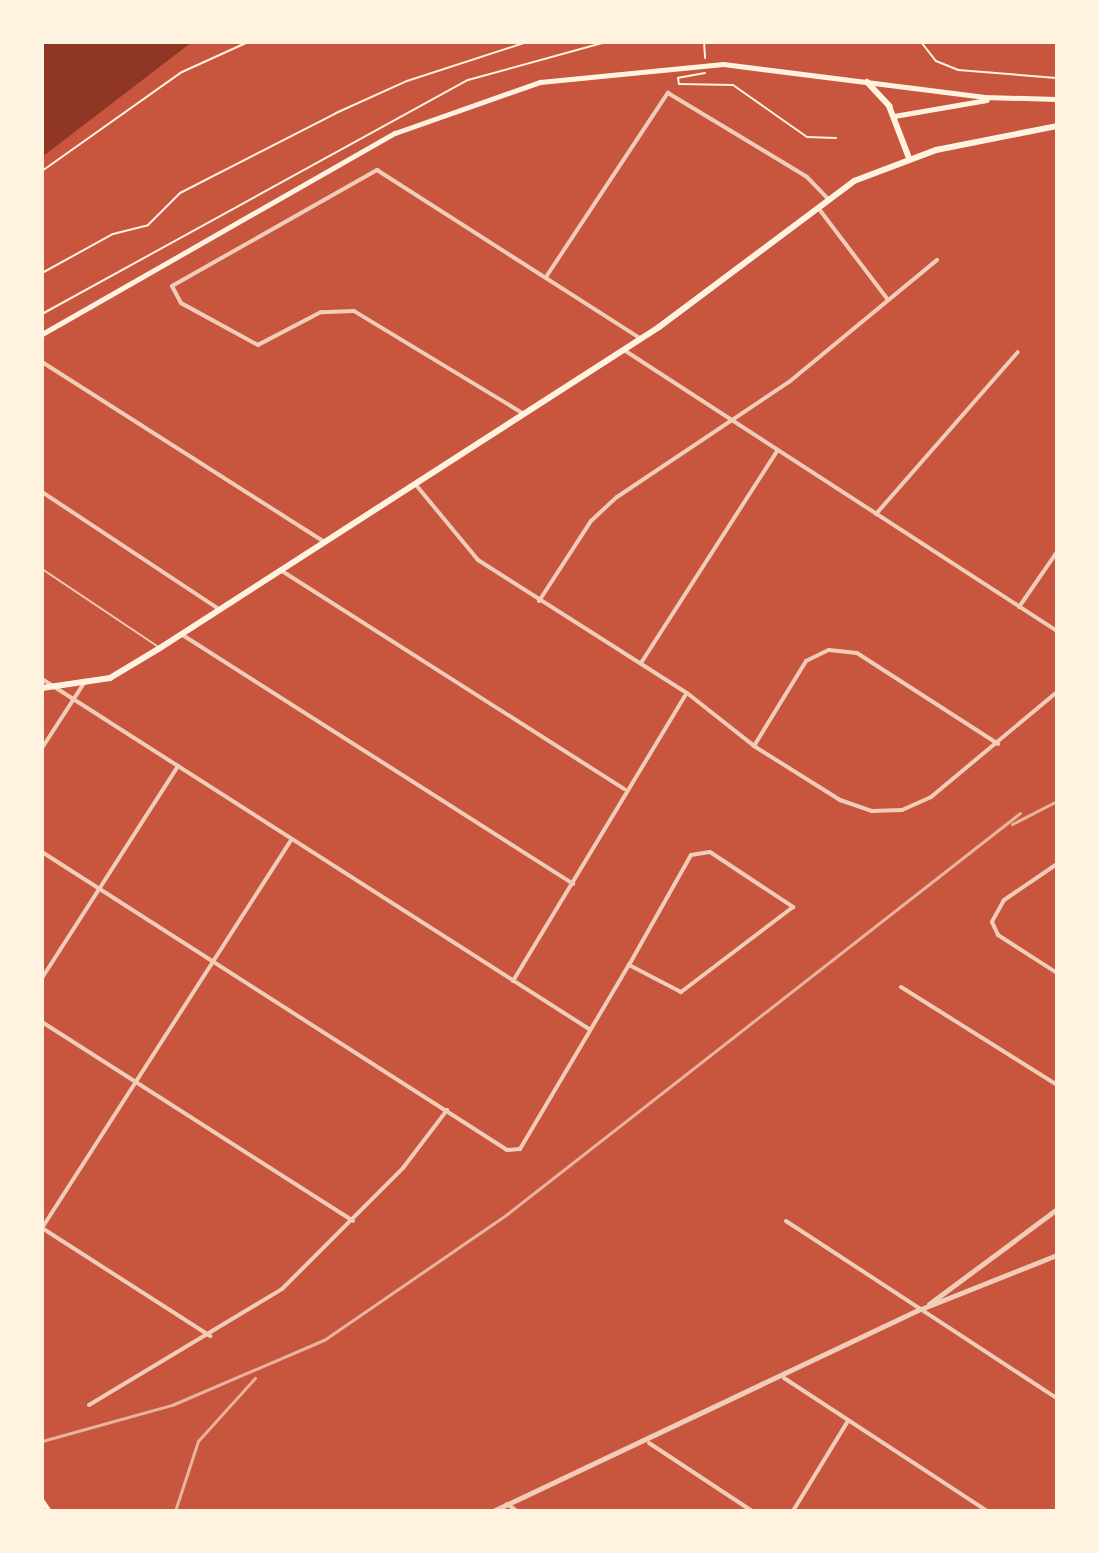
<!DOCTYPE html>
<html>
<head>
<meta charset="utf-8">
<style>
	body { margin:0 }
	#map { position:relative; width:1099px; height:1553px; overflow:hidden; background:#c8553d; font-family:Arial,sans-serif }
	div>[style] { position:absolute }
	.water>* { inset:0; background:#8f3625 }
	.path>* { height:2px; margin:-1px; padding:0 1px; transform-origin:1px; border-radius:1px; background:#fff3e0 }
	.service>* { height:2px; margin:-1px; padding:0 1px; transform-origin:1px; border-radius:1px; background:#f1ccb7 }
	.minor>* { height:4px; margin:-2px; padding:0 2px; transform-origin:2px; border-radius:2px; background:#f1ccb7 }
	.tertiary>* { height:5px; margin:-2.5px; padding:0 2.5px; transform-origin:2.5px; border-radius:2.5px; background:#f1ccb7 }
	.secondary>* { height:5px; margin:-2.5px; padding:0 2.5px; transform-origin:2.5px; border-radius:2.5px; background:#fff3e0 }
	.primary>* { height:6px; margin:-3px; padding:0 3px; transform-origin:3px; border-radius:3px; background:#fff3e0 }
	.rail>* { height:3px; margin:-1.5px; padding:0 1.5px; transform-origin:1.5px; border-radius:1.5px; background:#e9b49f }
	span { translate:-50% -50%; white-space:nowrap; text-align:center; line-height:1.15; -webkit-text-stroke:8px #fff3e0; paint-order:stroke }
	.frame { position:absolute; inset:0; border:44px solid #fff3e0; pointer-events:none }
</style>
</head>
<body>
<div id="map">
	<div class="water">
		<div style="clip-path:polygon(42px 42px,192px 42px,42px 157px)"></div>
	</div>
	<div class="path">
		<div style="left:704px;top:42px;width:16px;rotate:86deg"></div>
		<div style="left:921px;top:42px;width:24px;rotate:52deg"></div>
		<div style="left:936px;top:61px;width:24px;rotate:22deg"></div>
		<div style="left:958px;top:70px;width:99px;rotate:4.6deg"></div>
		<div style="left:705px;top:73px;width:27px;rotate:170deg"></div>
		<div style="left:678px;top:78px;width:6px;rotate:81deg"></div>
		<div style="left:679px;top:84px;width:54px;rotate:1.1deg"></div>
		<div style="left:733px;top:85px;width:90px;rotate:35.1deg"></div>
		<div style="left:807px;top:137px;width:29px;rotate:2deg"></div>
		<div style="left:42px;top:171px;width:171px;rotate:-35.3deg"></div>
		<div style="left:182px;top:72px;width:72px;rotate:-24.4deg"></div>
		<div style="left:42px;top:273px;width:81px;rotate:-28.8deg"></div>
		<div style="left:113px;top:234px;width:36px;rotate:-14deg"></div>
		<div style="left:148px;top:225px;width:45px;rotate:-45deg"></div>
		<div style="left:180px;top:193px;width:175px;rotate:-27.1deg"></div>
		<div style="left:336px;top:113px;width:78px;rotate:-24.3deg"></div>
		<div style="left:407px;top:81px;width:126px;rotate:-18deg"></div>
		<div style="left:42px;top:314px;width:486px;rotate:-28.8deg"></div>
		<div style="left:468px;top:80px;width:143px;rotate:-15.4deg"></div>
	</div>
	<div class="service">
		<div style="left:42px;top:569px;width:138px;rotate:33.8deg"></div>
	</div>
	<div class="minor">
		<div style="left:819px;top:209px;width:114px;rotate:52.8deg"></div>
		<div style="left:546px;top:277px;width:221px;rotate:-56.5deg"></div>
		<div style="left:668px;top:93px;width:162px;rotate:31.1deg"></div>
		<div style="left:807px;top:177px;width:30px;rotate:46deg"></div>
		<div style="left:624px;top:350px;width:516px;rotate:32.98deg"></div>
		<div style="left:42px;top:362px;width:335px;rotate:32.5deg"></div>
		<div style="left:524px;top:414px;width:199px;rotate:-148.8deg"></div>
		<div style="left:354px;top:311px;width:33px;rotate:178deg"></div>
		<div style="left:321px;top:312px;width:71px;rotate:152.4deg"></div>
		<div style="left:258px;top:345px;width:88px;rotate:-151.4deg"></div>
		<div style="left:181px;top:303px;width:19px;rotate:-118deg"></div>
		<div style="left:172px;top:286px;width:236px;rotate:-29.5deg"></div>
		<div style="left:377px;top:170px;width:313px;rotate:32.6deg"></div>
		<div style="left:416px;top:485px;width:97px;rotate:50.4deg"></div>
		<div style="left:478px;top:560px;width:248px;rotate:32.5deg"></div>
		<div style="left:687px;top:693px;width:85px;rotate:38.3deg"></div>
		<div style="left:754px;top:746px;width:102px;rotate:32.1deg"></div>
		<div style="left:840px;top:800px;width:34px;rotate:19deg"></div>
		<div style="left:872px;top:811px;width:30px;rotate:-2deg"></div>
		<div style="left:902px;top:810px;width:32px;rotate:-24deg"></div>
		<div style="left:931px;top:797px;width:164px;rotate:-39.8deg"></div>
		<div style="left:42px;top:492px;width:210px;rotate:33.5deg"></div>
		<div style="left:876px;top:514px;width:215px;rotate:-48.8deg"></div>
		<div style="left:282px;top:571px;width:406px;rotate:32.5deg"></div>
		<div style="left:539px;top:601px;width:95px;rotate:-57deg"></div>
		<div style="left:591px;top:521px;width:35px;rotate:-43deg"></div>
		<div style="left:617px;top:497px;width:207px;rotate:-33.8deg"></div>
		<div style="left:789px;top:382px;width:192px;rotate:-39.5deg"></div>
		<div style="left:1019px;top:607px;width:67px;rotate:-55.4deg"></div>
		<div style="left:181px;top:634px;width:465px;rotate:32.5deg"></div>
		<div style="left:641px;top:663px;width:253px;rotate:-57.3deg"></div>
		<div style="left:42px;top:679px;width:649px;rotate:32.61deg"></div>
		<div style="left:754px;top:746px;width:100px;rotate:-58.5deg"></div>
		<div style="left:806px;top:661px;width:25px;rotate:-26deg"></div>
		<div style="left:829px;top:650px;width:28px;rotate:6deg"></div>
		<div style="left:857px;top:653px;width:168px;rotate:32.8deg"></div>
		<div style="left:42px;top:748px;width:77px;rotate:-57.1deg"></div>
		<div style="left:42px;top:852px;width:552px;rotate:32.65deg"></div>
		<div style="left:507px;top:1150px;width:13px;rotate:-4deg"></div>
		<div style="left:520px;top:1149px;width:214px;rotate:-59.4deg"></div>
		<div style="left:710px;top:852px;width:100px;rotate:33.5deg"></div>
		<div style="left:793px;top:907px;width:141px;rotate:142.8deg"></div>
		<div style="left:681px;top:992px;width:59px;rotate:-152.6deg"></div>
		<div style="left:629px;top:965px;width:126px;rotate:-60.6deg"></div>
		<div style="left:691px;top:855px;width:19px;rotate:-9deg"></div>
		<div style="left:1057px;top:864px;width:64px;rotate:145.8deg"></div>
		<div style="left:1004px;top:900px;width:25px;rotate:119deg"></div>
		<div style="left:992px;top:922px;width:14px;rotate:65deg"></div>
		<div style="left:998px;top:935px;width:70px;rotate:32.8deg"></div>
		<div style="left:42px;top:978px;width:252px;rotate:-57.3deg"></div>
		<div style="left:513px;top:981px;width:336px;rotate:-58.9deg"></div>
		<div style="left:901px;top:987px;width:184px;rotate:32.1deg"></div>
		<div style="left:42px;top:1022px;width:369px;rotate:32.6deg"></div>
		<div style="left:786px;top:1221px;width:324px;rotate:33.2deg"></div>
		<div style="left:42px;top:1228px;width:461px;rotate:-57.3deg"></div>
		<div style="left:42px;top:1228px;width:200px;rotate:32.7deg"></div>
		<div style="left:784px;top:1378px;width:243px;rotate:33.2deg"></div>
		<div style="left:89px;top:1405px;width:225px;rotate:-31deg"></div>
		<div style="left:282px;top:1289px;width:171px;rotate:-45deg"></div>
		<div style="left:403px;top:1168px;width:73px;rotate:-52.8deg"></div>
		<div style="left:649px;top:1443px;width:123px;rotate:33.4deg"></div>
		<div style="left:507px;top:1504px;width:12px;rotate:35deg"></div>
		<div style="left:793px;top:1511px;width:105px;rotate:-58.6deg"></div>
	</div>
	<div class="tertiary">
		<div style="left:929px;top:1304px;width:159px;rotate:-36.6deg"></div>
		<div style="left:493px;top:1511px;width:473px;rotate:-25.3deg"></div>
		<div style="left:921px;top:1309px;width:146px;rotate:-21.7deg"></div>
	</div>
	<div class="secondary">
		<div style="left:894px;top:116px;width:94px;rotate:-9.8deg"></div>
		<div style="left:42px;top:334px;width:406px;rotate:-29.7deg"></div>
		<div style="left:395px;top:133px;width:154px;rotate:-19.4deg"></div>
		<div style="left:540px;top:82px;width:184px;rotate:-5.6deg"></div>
		<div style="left:723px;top:64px;width:262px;rotate:7.2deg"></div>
		<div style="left:983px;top:97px;width:74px;rotate:1.5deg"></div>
		<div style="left:42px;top:1501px;width:12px;rotate:55deg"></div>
	</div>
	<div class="primary">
		<div style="left:867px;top:82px;width:33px;rotate:47deg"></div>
		<div style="left:889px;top:106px;width:56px;rotate:69deg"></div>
		<div style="left:42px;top:688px;width:69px;rotate:-8.4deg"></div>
		<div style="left:110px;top:678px;width:58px;rotate:-31deg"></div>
		<div style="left:160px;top:648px;width:593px;rotate:-32.75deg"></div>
		<div style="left:659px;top:327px;width:244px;rotate:-36.8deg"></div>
		<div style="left:854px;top:181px;width:88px;rotate:-20.7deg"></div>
		<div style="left:936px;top:150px;width:123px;rotate:-11.2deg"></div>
	</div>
	<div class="rail">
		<div style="left:1012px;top:824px;width:51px;rotate:-27.1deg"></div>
		<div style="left:42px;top:1441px;width:135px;rotate:-15.5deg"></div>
		<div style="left:172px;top:1405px;width:165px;rotate:-23.2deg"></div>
		<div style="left:324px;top:1340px;width:222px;rotate:-34.5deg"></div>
		<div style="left:507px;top:1214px;width:651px;rotate:-38.01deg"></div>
		<div style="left:175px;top:1511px;width:74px;rotate:-71.8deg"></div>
		<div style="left:198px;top:1441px;width:85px;rotate:-47.9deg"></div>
	</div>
	<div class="frame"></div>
</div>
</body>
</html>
